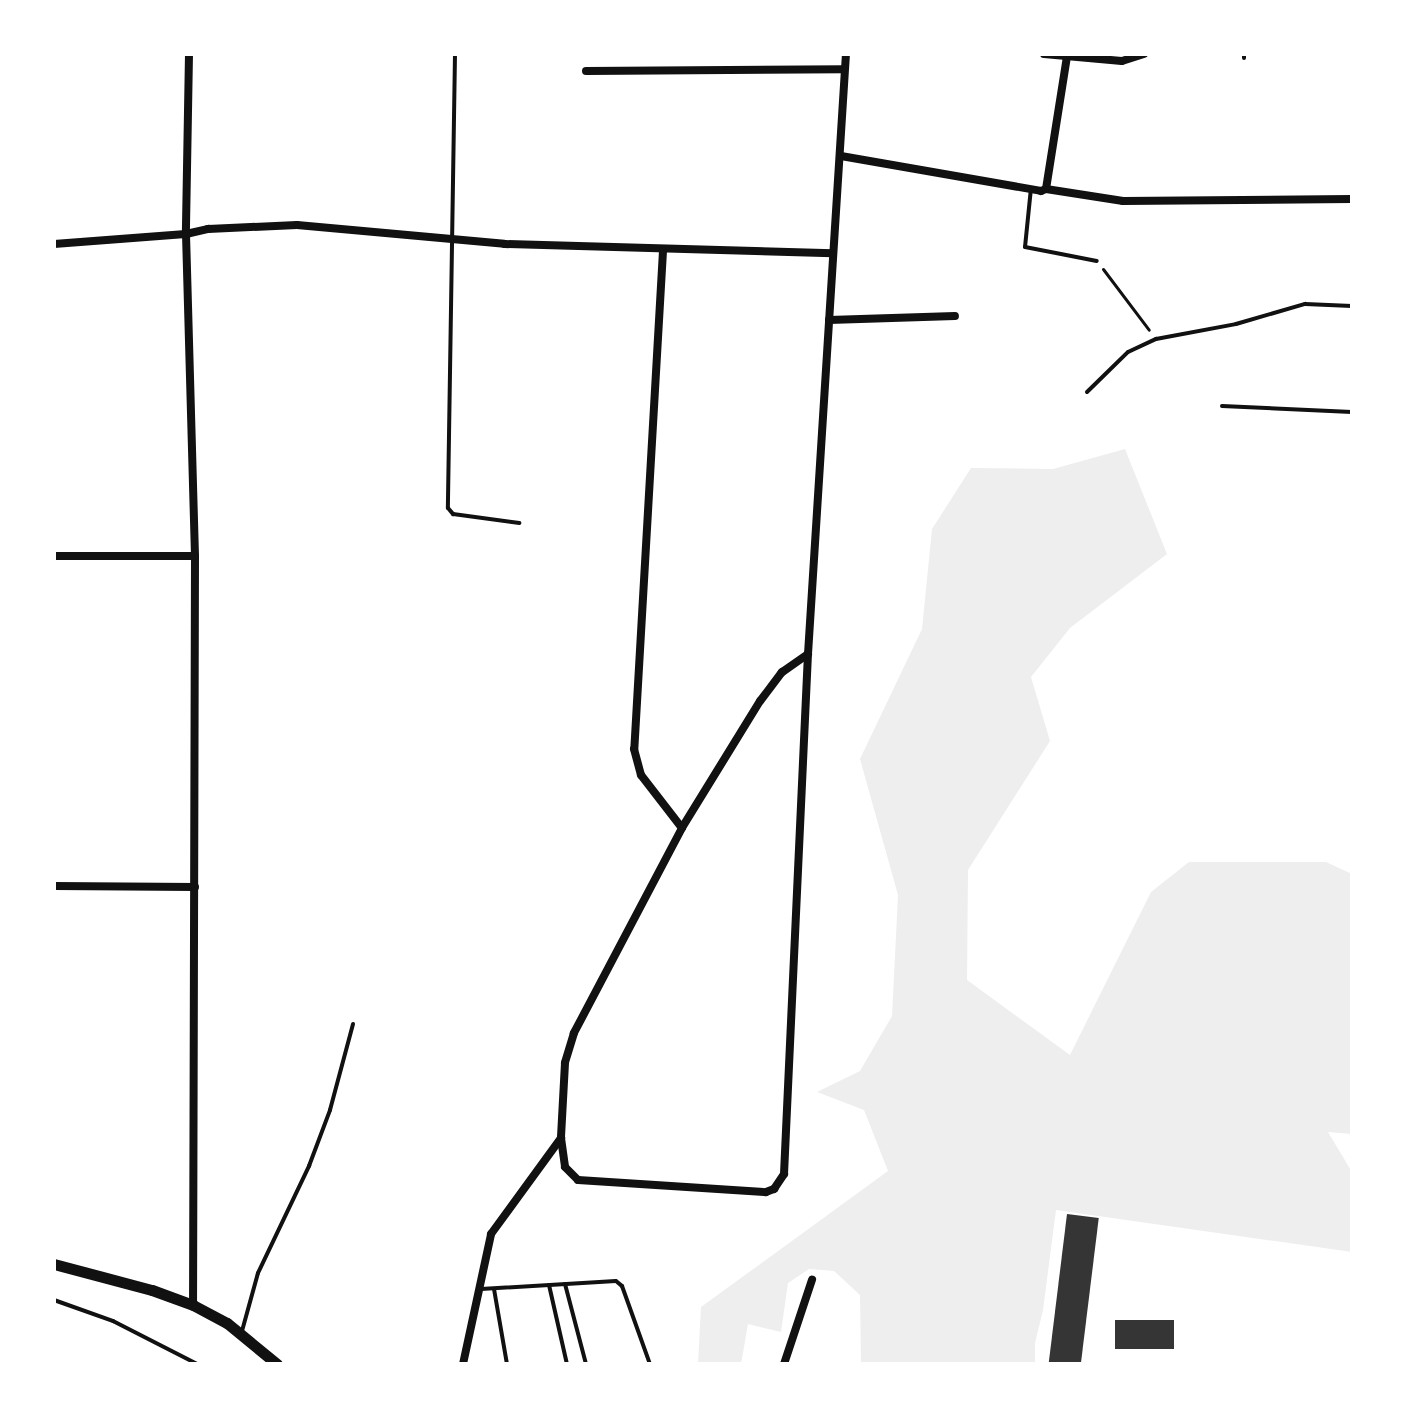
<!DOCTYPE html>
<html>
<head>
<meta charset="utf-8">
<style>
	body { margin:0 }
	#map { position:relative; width:1406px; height:1418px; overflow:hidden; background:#fff; font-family:"Noto Sans",sans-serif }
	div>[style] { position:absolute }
	.green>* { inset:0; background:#eee }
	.building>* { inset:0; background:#353535; transform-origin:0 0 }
	.path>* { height:3px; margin:-1.5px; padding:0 1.5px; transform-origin:1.5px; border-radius:1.5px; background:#111 }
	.service>* { height:4px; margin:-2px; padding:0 2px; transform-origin:2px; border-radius:2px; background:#111 }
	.minor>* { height:8px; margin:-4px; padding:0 4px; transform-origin:4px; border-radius:4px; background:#111 }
	.secondary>* { height:11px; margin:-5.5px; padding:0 5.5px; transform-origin:5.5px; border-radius:5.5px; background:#111 }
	span { translate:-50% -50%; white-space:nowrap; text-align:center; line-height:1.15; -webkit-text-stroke:8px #fff; paint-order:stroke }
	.frame { position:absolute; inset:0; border:56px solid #fff; pointer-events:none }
</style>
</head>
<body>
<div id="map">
	<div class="green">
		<div style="clip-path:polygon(1125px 449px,1167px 554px,1070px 628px,1031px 677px,1050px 741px,968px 870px,967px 980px,1070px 1055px,1151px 892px,1189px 862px,1326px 862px,1352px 874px,1352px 1134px,1328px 1132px,1352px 1172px,1352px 1252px,1056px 1210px,1043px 1310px,1035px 1343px,1035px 1364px,861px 1364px,860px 1295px,834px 1271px,809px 1269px,788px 1283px,781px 1332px,748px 1324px,741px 1364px,698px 1364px,701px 1307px,888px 1171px,864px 1110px,817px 1092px,860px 1071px,892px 1016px,898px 895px,860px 759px,922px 629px,932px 529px,971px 468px,1053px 469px)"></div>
	</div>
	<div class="building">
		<div style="left:1067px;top:1214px;width:32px;height:150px;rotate:7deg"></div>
		<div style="left:1174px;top:1320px;width:29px;height:59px;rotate:90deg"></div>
	</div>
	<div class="path">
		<div style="left:1103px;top:269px;width:76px;rotate:53deg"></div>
	</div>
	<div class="service">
		<div style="left:455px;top:54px;width:454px;rotate:90.9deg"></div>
		<div style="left:448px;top:508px;width:8px;rotate:50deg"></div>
		<div style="left:453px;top:514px;width:67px;rotate:7.8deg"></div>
		<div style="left:1244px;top:54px;width:4px;rotate:90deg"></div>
		<div style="left:1031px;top:188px;width:59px;rotate:95.8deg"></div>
		<div style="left:1025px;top:247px;width:73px;rotate:11deg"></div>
		<div style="left:1087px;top:392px;width:57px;rotate:-44.3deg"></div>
		<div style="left:1128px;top:352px;width:31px;rotate:-25deg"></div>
		<div style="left:1156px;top:339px;width:81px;rotate:-10.6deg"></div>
		<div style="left:1236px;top:324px;width:72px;rotate:-16.2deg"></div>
		<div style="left:1305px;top:304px;width:47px;rotate:2.4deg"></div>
		<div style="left:1222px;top:406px;width:130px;rotate:2.6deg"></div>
		<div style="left:565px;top:1284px;width:83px;rotate:75.3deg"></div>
		<div style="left:549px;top:1285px;width:81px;rotate:77.2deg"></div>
		<div style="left:481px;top:1289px;width:135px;rotate:-3.4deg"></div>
		<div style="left:616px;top:1281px;width:8px;rotate:40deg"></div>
		<div style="left:622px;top:1286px;width:83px;rotate:70.3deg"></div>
		<div style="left:494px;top:1289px;width:76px;rotate:80.2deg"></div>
		<div style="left:54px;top:1300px;width:63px;rotate:19.6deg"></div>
		<div style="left:113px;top:1321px;width:94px;rotate:27.1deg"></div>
		<div style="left:242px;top:1331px;width:60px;rotate:-74.6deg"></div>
		<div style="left:258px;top:1273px;width:119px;rotate:-64.5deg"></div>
		<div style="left:309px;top:1166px;width:60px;rotate:-69.4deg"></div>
		<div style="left:330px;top:1110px;width:89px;rotate:-75deg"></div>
	</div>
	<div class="minor">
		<div style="left:189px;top:54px;width:180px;rotate:91deg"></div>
		<div style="left:186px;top:234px;width:322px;rotate:88.4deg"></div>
		<div style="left:195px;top:556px;width:749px;rotate:90.15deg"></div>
		<div style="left:1044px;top:54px;width:78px;rotate:5.1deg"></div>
		<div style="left:1122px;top:61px;width:23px;rotate:-18deg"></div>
		<div style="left:586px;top:71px;width:258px;rotate:-0.4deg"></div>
		<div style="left:841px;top:156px;width:203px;rotate:9.9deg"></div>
		<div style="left:1041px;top:191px;width:5px;rotate:-22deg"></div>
		<div style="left:1046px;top:189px;width:78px;rotate:8.9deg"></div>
		<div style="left:1123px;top:201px;width:229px;rotate:-0.5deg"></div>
		<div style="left:1046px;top:189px;width:134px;rotate:-81deg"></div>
		<div style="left:54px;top:244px;width:132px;rotate:-4.3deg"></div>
		<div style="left:186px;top:234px;width:23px;rotate:-13deg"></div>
		<div style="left:208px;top:229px;width:89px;rotate:-2.6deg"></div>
		<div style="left:297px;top:225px;width:208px;rotate:5.2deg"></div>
		<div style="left:504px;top:244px;width:329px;rotate:1.6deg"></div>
		<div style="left:663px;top:251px;width:499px;rotate:93.3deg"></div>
		<div style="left:634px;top:749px;width:27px;rotate:75deg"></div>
		<div style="left:641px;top:775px;width:67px;rotate:52.3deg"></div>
		<div style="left:829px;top:320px;width:126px;rotate:-1.8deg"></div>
		<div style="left:54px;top:556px;width:141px"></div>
		<div style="left:808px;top:654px;width:32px;rotate:145deg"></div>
		<div style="left:782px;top:672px;width:36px;rotate:127deg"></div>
		<div style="left:760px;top:701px;width:149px;rotate:121.6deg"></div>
		<div style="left:682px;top:828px;width:232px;rotate:117.8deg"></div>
		<div style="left:574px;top:1033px;width:31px;rotate:107deg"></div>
		<div style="left:565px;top:1063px;width:75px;rotate:93.1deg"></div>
		<div style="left:561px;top:1138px;width:29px;rotate:82deg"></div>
		<div style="left:565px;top:1167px;width:18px;rotate:45deg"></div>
		<div style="left:578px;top:1180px;width:188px;rotate:3.7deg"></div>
		<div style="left:766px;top:1192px;width:9px;rotate:-21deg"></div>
		<div style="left:774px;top:1189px;width:18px;rotate:-56deg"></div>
		<div style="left:784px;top:1174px;width:521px;rotate:-87.36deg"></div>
		<div style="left:808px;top:654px;width:601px;rotate:-86.38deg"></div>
		<div style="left:54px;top:886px;width:141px;rotate:0.4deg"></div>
		<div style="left:463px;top:1364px;width:133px;rotate:-77.8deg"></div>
		<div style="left:491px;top:1234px;width:119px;rotate:-53.9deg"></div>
		<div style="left:784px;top:1364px;width:89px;rotate:-71.6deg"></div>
	</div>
	<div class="secondary">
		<div style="left:54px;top:1264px;width:101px;rotate:14.9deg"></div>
		<div style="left:152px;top:1290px;width:44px;rotate:20.1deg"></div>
		<div style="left:193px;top:1305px;width:38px;rotate:28deg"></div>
		<div style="left:227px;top:1323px;width:65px;rotate:39.4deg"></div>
	</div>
	<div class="frame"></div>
</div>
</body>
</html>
